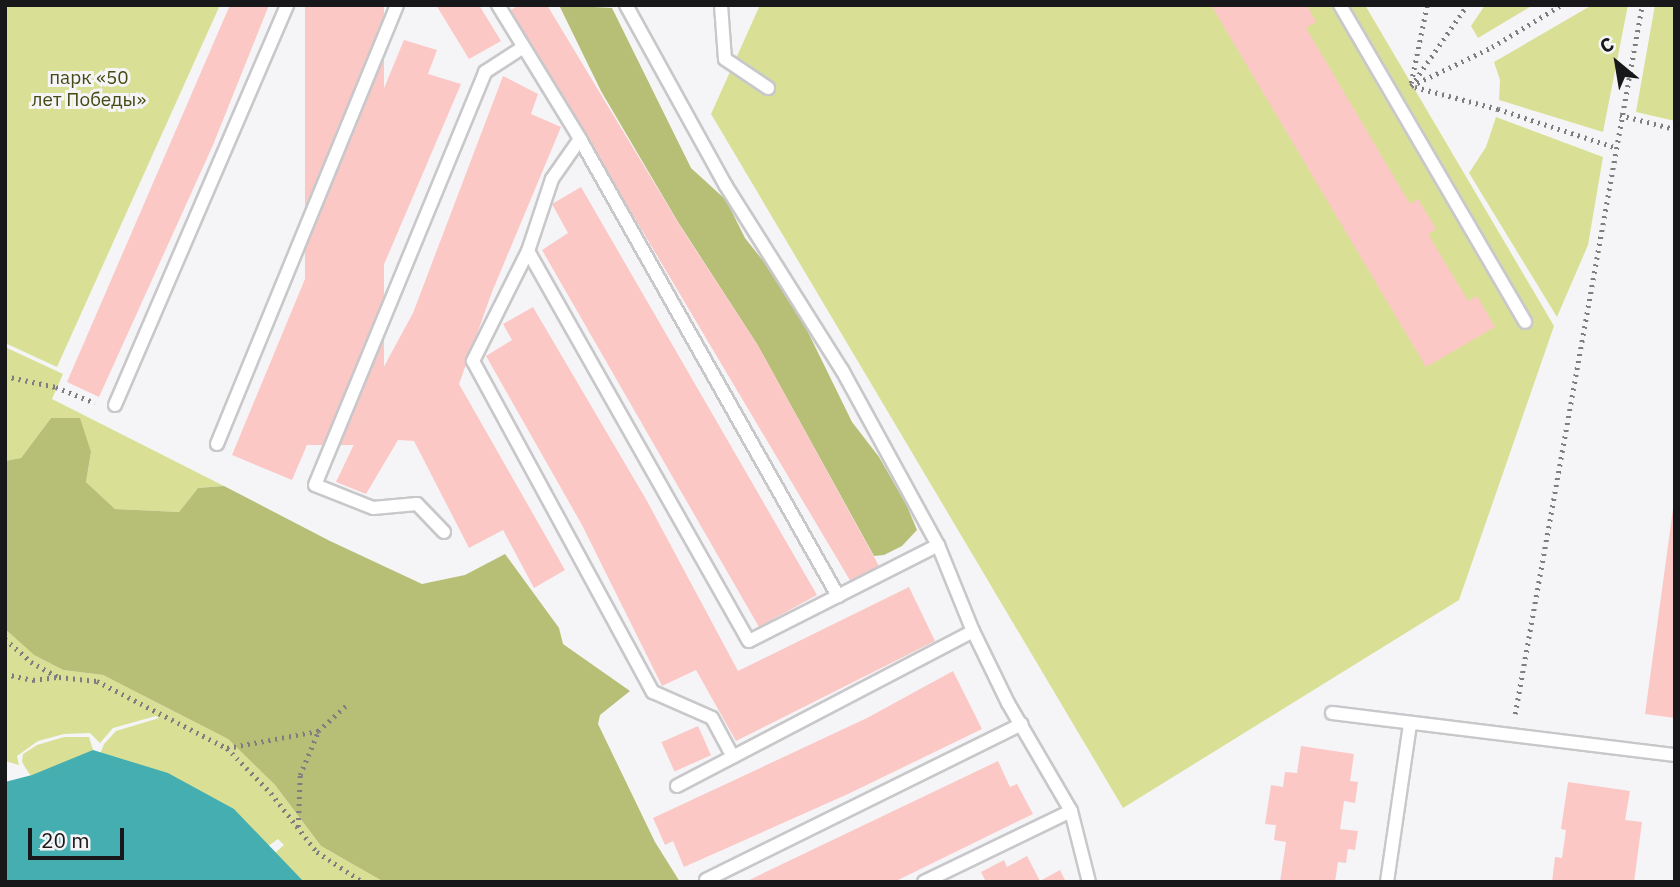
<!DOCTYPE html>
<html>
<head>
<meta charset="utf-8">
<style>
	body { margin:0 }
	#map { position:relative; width:1680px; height:887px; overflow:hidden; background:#f5f5f8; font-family:"IBM Plex Sans",sans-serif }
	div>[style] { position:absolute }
	.green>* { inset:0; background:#d9e096 }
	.forest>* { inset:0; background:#b7be75 }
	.water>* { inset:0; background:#44aeb0 }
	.building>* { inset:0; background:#fbc8c6; transform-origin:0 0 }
	.path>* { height:4.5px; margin-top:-2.25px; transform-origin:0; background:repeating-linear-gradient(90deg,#7e7e81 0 2px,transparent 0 7px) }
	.roads { filter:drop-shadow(2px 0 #c8c8cb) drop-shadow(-2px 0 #c8c8cb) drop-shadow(0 2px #c8c8cb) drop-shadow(0 -2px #c8c8cb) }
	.service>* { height:12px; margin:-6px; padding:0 6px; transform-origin:6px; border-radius:6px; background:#fff }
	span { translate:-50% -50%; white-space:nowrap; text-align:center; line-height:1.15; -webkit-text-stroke:6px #f5f5f8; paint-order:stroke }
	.park-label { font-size:19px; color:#474a13 }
	.frame { position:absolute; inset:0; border:7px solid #18181a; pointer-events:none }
	.north { position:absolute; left:1582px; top:28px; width:70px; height:70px; -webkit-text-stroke:5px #f5f5f8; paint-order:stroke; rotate:330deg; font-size:19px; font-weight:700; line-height:28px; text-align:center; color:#18181a }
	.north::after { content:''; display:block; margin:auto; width:24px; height:32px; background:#18181a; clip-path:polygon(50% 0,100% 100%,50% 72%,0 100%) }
	.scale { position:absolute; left:28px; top:828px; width:96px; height:32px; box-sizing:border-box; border:4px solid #18181a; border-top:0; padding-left:9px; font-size:21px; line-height:24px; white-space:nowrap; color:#18181a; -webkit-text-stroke:5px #f5f5f8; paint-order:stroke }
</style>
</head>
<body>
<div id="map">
	<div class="green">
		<div style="clip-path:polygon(5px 5px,220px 5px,57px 367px,5px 343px)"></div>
		<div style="clip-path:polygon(760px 5px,1365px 5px,1554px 326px,1459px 600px,1123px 808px,711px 114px)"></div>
		<div style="clip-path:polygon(1485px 5px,1533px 5px,1478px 38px,1471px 26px)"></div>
		<div style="clip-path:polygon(1592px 5px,1628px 5px,1603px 132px,1499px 100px,1500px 80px,1494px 62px)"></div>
		<div style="clip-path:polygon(1655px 5px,1675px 5px,1675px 121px,1636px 112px)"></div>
		<div style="clip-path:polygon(1496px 117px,1603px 157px,1588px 245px,1557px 317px,1469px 173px,1486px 147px)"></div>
		<div style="clip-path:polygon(5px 347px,63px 374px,52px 399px,224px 486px,198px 488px,179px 512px,115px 509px,86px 482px,91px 452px,51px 418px,21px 458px,5px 461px)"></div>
		<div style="clip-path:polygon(5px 629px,34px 655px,63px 670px,103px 675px,228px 739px,275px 785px,321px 846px,384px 882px,268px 882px,269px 858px,284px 845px,278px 839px,264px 849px,94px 769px,104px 744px,116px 731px,159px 718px,156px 716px,113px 728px,100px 743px,90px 733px,64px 734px,38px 741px,17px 756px,19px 765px,5px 761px)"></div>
		<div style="clip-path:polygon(64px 737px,89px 737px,95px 756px,41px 787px,28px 772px,22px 762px,23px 754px,37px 745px)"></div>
	</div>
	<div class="forest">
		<div style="clip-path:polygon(559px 5px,612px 8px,691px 168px,726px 200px,745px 238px,764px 262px,805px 326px,852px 422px,879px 457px,907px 506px,917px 530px,902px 546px,884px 555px,874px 556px,757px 344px,678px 222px,601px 91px)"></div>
		<div style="clip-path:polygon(51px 418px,80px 418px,91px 452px,86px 482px,115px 509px,179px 512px,198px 488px,224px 486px,330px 541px,422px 584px,465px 575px,505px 554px,559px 628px,563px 644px,630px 691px,600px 715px,598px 724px,655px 842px,680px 882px,384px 882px,321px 846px,275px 785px,228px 739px,103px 675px,63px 670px,34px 655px,5px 629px,5px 461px,21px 458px)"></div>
	</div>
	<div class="water">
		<div style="clip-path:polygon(93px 750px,168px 773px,234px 809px,304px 882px,5px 882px,5px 782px,32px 775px)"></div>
	</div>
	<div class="building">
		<div style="clip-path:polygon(230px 5px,269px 5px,213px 145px,99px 397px,67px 382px)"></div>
		<div style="left:305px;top:5px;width:79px;height:440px"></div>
		<div style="clip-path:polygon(436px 5px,479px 5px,501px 41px,469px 59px)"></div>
		<div style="clip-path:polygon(519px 5px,547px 5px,682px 229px,757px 344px,879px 566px,851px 582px,511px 10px)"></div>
		<div style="clip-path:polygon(1211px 5px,1307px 5px,1316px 22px,1306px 28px,1410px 204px,1418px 199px,1436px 229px,1428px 234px,1468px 301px,1477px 296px,1495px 327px,1426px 367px)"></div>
		<div style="clip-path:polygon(404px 40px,437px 50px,428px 74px,461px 84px,292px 480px,232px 455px)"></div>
		<div style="clip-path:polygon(503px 76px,538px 94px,531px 114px,561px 127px,492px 292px,459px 384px,565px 570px,534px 588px,503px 530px,469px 548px,414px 441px,398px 440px,366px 494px,336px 482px,375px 400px,368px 396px,413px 313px)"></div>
		<div style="clip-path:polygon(581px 187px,817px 595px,759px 627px,542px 250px,568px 233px,552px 204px)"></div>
		<div style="clip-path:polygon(533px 307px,647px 501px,738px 671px,909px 587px,935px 641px,736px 741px,696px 670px,662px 686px,582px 525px,486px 356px,512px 340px,503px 324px)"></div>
		<div style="clip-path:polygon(1673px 509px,1675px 509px,1675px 718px,1645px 714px)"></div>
		<div style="clip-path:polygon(953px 671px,982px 729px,848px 794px,684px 867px,673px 841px,665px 845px,653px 818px,867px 718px)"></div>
		<div style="left:698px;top:726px;width:32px;height:40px;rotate:66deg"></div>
		<div style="clip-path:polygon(1301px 746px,1354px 754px,1350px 781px,1358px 782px,1355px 803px,1344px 801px,1340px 829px,1358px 831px,1355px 850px,1348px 849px,1346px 863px,1338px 862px,1335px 882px,1280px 882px,1286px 842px,1274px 840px,1276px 825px,1265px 824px,1271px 785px,1283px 787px,1285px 772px,1297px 773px)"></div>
		<div style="clip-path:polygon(998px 761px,1010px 787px,1017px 784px,1033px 814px,894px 882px,745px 882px)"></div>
		<div style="clip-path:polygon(1568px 782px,1630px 791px,1625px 820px,1642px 822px,1634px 882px,1552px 882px,1555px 857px,1562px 858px,1566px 830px,1561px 829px)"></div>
		<div style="clip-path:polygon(1027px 856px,1040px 881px,1060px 870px,1066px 882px,986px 882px,981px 872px,1004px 860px,1007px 867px)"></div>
	</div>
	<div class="path">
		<div style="left:1411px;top:83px;width:80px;rotate:-78.4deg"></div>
		<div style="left:1411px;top:86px;width:90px;rotate:-25.7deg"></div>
		<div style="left:1492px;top:47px;width:81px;rotate:-31.3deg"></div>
		<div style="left:1411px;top:86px;width:98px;rotate:-55.3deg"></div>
		<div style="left:1415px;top:87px;width:86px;rotate:14.8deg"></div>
		<div style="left:1498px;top:109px;width:122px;rotate:18.1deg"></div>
		<div style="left:1620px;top:115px;width:57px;rotate:14.3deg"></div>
		<div style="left:5px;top:376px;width:52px;rotate:12.2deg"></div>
		<div style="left:56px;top:387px;width:42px;rotate:22.3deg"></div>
		<div style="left:5px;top:639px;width:35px;rotate:41deg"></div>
		<div style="left:31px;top:662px;width:31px;rotate:29deg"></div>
		<div style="left:5px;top:674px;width:29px;rotate:12deg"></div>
		<div style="left:33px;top:680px;width:26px;rotate:-7deg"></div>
		<div style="left:59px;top:677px;width:38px;rotate:6deg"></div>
		<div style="left:97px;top:681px;width:146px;rotate:27.3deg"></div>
		<div style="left:227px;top:748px;width:63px;rotate:45.6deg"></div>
		<div style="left:271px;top:793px;width:75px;rotate:52.1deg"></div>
		<div style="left:317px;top:852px;width:55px;rotate:33.1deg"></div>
		<div style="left:1515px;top:714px;width:720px;rotate:-79.84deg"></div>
		<div style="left:227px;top:748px;width:93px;rotate:-10.6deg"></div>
		<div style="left:318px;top:731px;width:39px;rotate:-42deg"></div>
		<div style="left:298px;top:827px;width:52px;rotate:-87.8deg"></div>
		<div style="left:300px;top:775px;width:47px;rotate:-67.3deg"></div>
	</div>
	<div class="roads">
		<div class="service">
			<div style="left:498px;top:5px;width:157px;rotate:58.5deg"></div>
			<div style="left:580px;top:139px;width:525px;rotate:60.55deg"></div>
			<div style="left:626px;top:5px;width:207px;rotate:61.1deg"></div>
			<div style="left:726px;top:186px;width:218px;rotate:57.8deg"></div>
			<div style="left:842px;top:370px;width:200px;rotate:61.3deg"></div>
			<div style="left:721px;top:5px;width:54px;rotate:85.8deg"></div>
			<div style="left:725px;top:59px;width:52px;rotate:34deg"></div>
			<div style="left:1340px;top:5px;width:367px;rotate:59.7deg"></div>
			<div style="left:580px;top:139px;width:49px;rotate:125deg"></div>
			<div style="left:552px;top:179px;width:76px;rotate:108.4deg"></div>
			<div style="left:528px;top:251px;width:123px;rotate:116.6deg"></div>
			<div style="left:473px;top:361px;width:377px;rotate:61.5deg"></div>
			<div style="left:653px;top:692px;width:64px;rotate:23.8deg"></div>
			<div style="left:712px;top:718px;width:44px;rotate:61.7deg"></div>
			<div style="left:528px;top:251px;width:448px;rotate:60.5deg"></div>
			<div style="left:749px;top:641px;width:212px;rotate:-26.9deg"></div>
			<div style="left:938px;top:545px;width:93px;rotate:67.9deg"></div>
			<div style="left:973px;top:631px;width:80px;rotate:64.1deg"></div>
			<div style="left:1008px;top:703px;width:125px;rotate:59.7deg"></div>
			<div style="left:1071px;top:811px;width:73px;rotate:75.8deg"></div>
			<div style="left:115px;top:405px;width:435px;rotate:-66.7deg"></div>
			<div style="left:217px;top:444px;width:474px;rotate:-67.7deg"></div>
			<div style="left:444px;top:532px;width:39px;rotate:-134deg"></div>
			<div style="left:417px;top:504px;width:44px;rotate:174.8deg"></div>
			<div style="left:373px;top:508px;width:62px;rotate:-158.4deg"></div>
			<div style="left:315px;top:485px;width:447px;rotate:-67.6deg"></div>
			<div style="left:485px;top:72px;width:44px;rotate:-33deg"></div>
			<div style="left:1332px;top:713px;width:346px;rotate:7deg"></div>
			<div style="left:677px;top:786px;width:334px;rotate:-27.6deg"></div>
			<div style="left:706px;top:880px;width:352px;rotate:-26.3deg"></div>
			<div style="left:924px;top:882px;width:163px;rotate:-25.8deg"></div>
			<div style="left:1387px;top:882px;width:160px;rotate:-81.7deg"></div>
		</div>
	</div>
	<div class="park-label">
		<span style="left:89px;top:89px">парк «50<br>лет Победы»</span>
	</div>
	<div class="frame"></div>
	<div class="north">С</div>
	<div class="scale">20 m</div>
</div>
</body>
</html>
